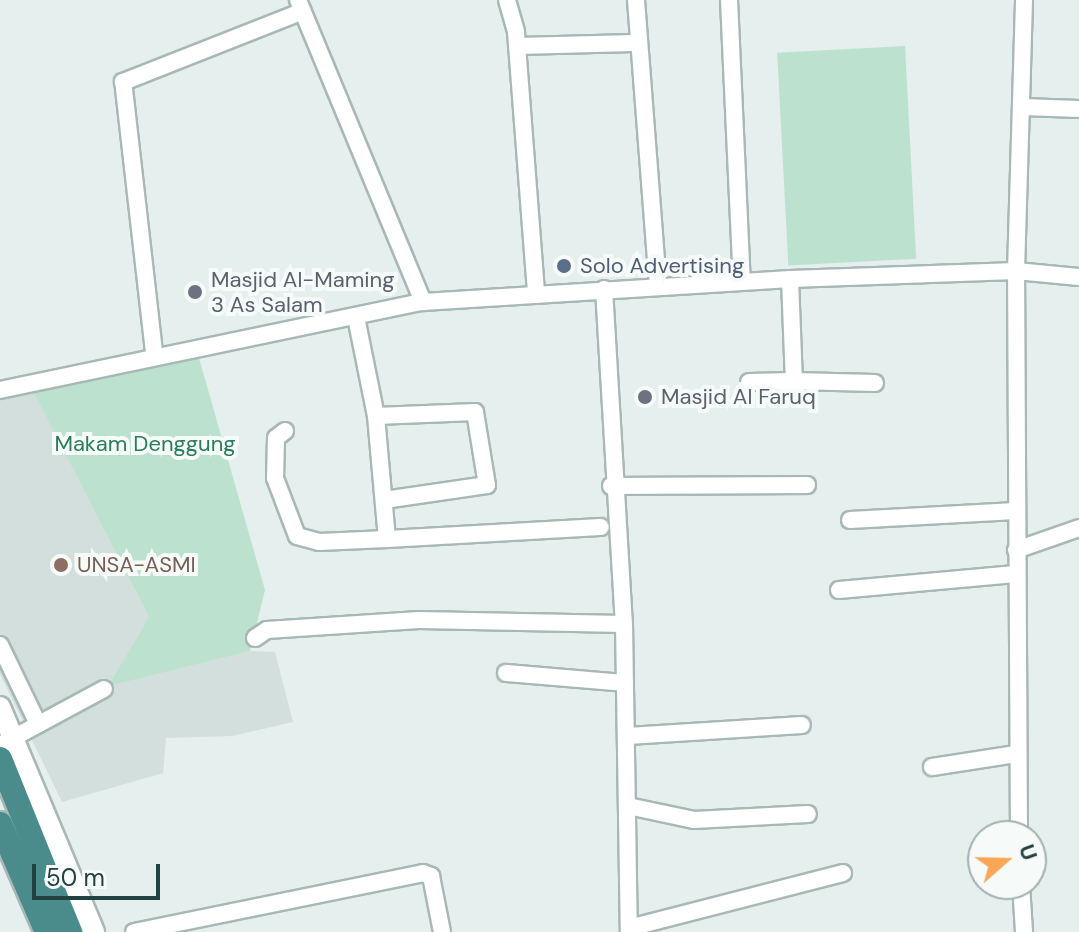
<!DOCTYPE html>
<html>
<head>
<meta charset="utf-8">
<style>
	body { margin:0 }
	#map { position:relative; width:1079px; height:932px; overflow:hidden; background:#e5efed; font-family:"DM Sans",sans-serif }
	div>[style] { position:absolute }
	.built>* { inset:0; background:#d3dfdd }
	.green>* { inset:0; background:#bde1cf; transform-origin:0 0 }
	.roads { filter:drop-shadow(2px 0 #a7b8b6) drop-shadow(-2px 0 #a7b8b6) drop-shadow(0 2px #a7b8b6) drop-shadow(0 -2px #a7b8b6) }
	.minor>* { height:16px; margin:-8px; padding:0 8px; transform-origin:8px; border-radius:8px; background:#fff }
	.tertiary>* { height:20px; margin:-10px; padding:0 10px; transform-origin:10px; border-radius:10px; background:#fff }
	.trunk>* { height:24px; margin:-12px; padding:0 12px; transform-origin:12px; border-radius:12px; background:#4a8b8c }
	.dots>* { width:22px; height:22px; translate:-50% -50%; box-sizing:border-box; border:4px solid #f6fbf9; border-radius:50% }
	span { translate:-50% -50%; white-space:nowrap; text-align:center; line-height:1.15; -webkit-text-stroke:8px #f6fbf9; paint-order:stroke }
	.service-label { font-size:22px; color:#4e5e75 }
	.left { translate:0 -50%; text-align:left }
	.worship-label { font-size:22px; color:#5b616d }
	.park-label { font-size:22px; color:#297c5d }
	.education-label { font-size:22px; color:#785e54 }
	.north { position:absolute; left:967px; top:820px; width:80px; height:80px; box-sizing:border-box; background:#f6fbf9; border:2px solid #a1b1af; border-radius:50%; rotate:70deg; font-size:22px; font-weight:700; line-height:32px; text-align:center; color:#224241 }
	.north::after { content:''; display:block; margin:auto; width:28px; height:36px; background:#fba557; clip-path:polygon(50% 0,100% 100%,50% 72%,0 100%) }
	.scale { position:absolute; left:32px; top:864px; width:128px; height:36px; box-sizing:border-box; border:4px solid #224241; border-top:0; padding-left:10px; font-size:24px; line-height:28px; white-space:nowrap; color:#224241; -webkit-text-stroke:6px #f6fbf9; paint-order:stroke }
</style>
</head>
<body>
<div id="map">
	<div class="built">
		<div style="clip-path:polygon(33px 390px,149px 617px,109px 685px,250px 651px,275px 652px,293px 722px,232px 736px,166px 738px,163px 773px,62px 802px,0 674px,0 398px)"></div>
	</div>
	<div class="green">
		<div style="left:905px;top:46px;width:213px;height:128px;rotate:87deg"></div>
		<div style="clip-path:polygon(199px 358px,265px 590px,250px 651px,108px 686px,149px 617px,33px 391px)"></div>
	</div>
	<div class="roads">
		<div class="minor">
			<div style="left:298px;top:0;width:327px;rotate:67.5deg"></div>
			<div style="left:507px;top:0;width:33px;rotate:74deg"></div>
			<div style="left:516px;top:32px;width:260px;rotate:85.6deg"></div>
			<div style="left:636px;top:0;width:287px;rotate:85.6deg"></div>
			<div style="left:729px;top:0;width:282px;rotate:87.4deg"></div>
			<div style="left:517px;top:46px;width:118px;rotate:-1.5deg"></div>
			<div style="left:1024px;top:107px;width:55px;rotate:2.1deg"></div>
			<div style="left:790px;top:279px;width:102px;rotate:87.8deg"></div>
			<div style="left:794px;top:381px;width:81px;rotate:1.4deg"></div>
			<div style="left:604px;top:289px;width:336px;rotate:86.6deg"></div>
			<div style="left:624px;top:624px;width:308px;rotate:89.1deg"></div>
			<div style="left:356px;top:317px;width:101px;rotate:78.6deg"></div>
			<div style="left:376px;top:416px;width:123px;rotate:84.9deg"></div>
			<div style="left:387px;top:539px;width:214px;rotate:-3.2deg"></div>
			<div style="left:154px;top:352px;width:272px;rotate:-96.5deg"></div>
			<div style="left:123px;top:82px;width:193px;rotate:-21.5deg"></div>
			<div style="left:749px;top:382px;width:45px;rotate:-1.3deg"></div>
			<div style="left:0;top:390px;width:432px;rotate:-11.8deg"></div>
			<div style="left:423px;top:302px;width:368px;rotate:-3.6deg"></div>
			<div style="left:790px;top:279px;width:226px;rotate:-2deg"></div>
			<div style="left:1016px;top:271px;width:63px;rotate:5.4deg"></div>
			<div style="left:376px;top:416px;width:99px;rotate:-2.3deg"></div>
			<div style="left:475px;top:412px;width:74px;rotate:80.7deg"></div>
			<div style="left:487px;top:485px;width:104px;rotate:171.7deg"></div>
			<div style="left:285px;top:431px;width:11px;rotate:142deg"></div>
			<div style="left:276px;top:438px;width:40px;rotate:91.4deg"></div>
			<div style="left:275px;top:478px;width:62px;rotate:69.2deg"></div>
			<div style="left:297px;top:536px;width:23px;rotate:15deg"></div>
			<div style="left:319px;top:542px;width:68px;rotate:-2.5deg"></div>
			<div style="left:611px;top:486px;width:196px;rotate:-0.3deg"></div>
			<div style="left:850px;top:520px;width:166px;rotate:-3.1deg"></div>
			<div style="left:1016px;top:550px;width:67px;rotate:-19.2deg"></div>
			<div style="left:839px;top:590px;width:177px;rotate:-5.2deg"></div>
			<div style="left:255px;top:638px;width:14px;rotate:-34deg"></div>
			<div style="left:267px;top:630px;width:152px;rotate:-3.8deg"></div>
			<div style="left:419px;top:620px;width:205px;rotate:1.1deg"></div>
			<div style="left:0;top:645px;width:88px;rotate:64.3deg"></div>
			<div style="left:506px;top:673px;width:119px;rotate:4.8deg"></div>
			<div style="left:628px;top:736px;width:174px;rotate:-3.6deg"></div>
			<div style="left:0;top:745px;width:118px;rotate:-28.3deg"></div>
			<div style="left:932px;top:767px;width:85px;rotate:-8.8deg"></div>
			<div style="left:628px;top:806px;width:67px;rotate:12deg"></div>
			<div style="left:694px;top:820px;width:114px;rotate:-3deg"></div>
			<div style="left:1019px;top:836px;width:565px;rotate:-90.3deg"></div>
			<div style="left:1016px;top:271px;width:271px;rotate:-88.3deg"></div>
			<div style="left:1021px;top:884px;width:48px;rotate:86.4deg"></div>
			<div style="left:629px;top:928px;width:221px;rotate:-14.4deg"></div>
			<div style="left:134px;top:932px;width:295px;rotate:-11.5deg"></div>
			<div style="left:423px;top:873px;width:9px;rotate:21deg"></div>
			<div style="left:431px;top:876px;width:57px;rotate:78.9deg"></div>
		</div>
		<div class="tertiary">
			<div style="left:0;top:707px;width:244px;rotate:67.3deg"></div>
		</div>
		<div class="trunk">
			<div style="left:0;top:759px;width:187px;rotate:68deg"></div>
			<div style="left:0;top:824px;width:118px;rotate:66.5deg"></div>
		</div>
	</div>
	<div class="dots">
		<div style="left:564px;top:266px;background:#5c6f8a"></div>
		<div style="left:195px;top:292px;background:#6b7280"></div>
		<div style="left:645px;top:397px;background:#6b7280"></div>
		<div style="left:61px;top:565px;background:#8d6e63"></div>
	</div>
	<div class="service-label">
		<span class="left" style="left:580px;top:266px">Solo Advertising</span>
	</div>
	<div class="worship-label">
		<span class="left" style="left:211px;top:292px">Masjid Al-Maming<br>3 As Salam</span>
		<span class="left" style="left:661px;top:397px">Masjid Al Faruq</span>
	</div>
	<div class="park-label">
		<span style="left:145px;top:444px">Makam Denggung</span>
	</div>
	<div class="education-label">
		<span class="left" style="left:77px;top:565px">UNSA-ASMI</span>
	</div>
	<div class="north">U</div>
	<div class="scale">50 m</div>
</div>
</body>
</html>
